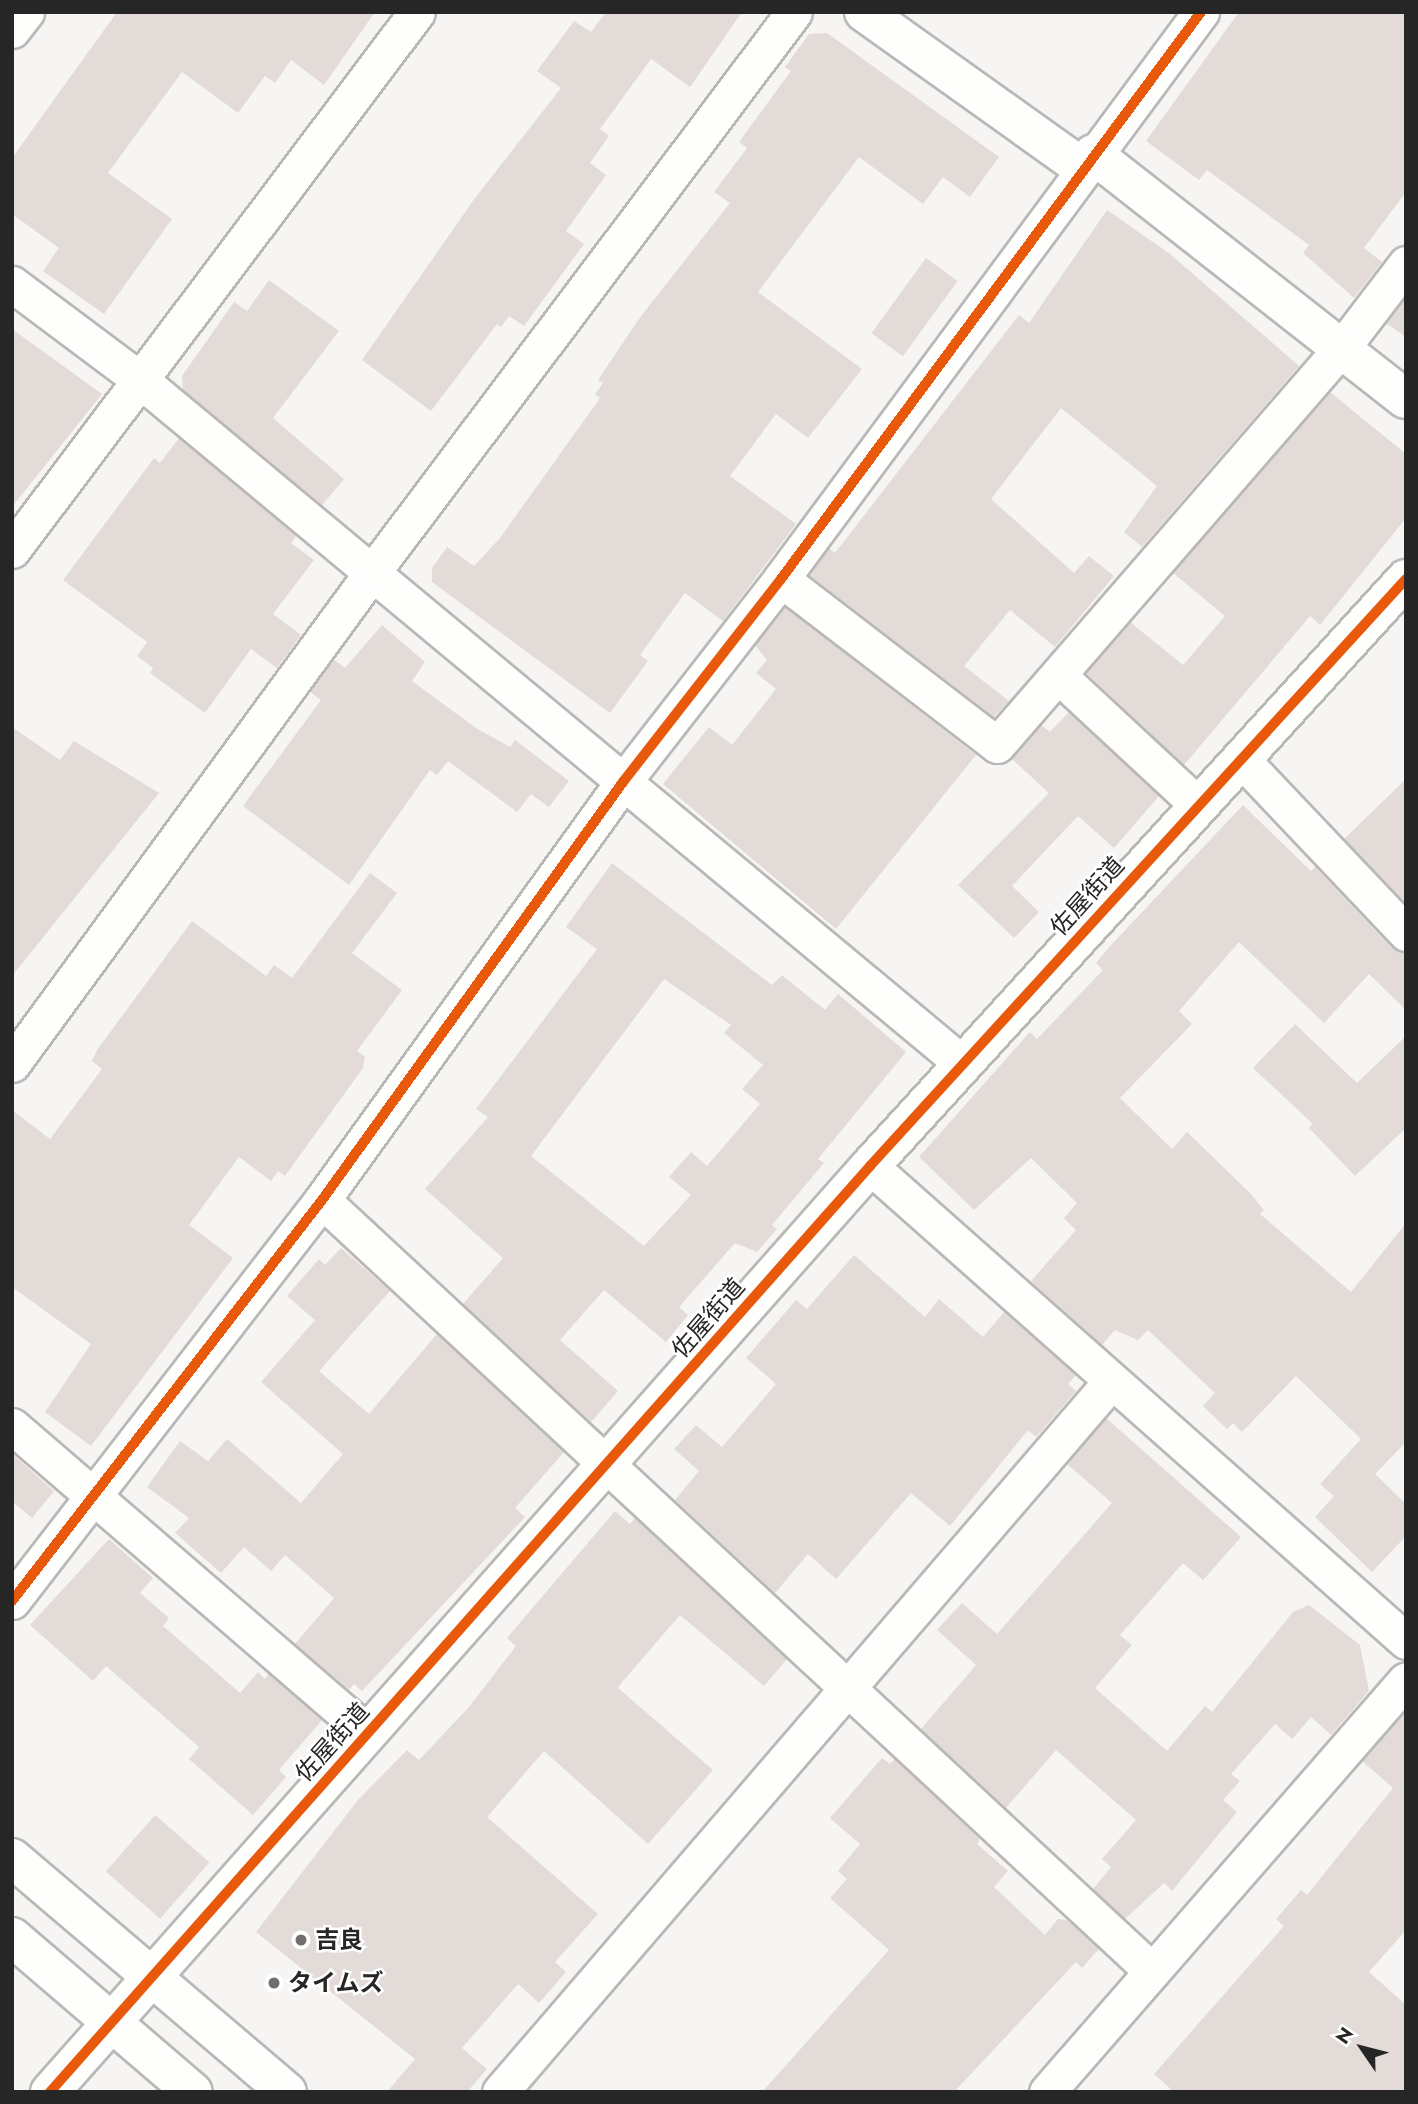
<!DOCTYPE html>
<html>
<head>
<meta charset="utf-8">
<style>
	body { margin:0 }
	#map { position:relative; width:1418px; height:2104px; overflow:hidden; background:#f7f5f3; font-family:Jost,"Noto Sans JP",sans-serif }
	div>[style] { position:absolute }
	.building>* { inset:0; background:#e2dbd7; transform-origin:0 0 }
	.roads { filter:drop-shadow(2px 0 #b9b8b7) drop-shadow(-2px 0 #b9b8b7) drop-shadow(0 2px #b9b8b7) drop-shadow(0 -2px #b9b8b7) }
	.minor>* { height:35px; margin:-17.5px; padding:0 17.5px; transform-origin:17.5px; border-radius:17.5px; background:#fefefd }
	.tertiary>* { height:38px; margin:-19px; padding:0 19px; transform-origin:19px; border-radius:19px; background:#fefefd }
	.cycleway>* { height:10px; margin:-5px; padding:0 5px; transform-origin:5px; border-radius:5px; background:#e8590c }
	.dots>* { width:19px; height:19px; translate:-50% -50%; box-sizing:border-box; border:4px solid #fff; border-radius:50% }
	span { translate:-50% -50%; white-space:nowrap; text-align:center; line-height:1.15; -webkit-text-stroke:5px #fff; paint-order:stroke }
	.street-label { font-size:24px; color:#272626 }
	.poi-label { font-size:24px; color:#272626; font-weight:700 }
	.left { translate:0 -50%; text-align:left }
	.frame { position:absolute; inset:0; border:14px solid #272626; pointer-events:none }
	.north { position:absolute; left:1327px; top:2013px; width:70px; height:70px; -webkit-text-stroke:5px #fff; paint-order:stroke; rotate:305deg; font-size:19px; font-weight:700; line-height:28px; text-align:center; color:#272626 }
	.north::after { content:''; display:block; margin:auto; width:24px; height:32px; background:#272626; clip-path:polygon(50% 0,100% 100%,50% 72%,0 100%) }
</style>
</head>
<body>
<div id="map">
	<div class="building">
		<div style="clip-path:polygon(117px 12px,375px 12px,324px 85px,291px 60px,275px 83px,265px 76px,238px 113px,182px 72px,108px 173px,172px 219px,104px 314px,43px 271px,59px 248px,12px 214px,12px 158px)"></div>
		<div style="clip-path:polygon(606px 12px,742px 12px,690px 87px,651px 59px,600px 129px,609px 136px,590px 163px,606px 175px,566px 231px,584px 244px,524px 326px,509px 316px,501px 327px,497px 324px,431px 411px,362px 360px,475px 198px,561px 88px,537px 71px,574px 21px,591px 32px)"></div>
		<div style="clip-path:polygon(1239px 12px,1406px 12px,1406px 192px,1364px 248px,1382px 262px,1354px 298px,1303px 253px,1309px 245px,1207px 170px,1199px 180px,1146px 141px)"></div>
		<div style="clip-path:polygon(827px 33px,999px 157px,970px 197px,943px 177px,923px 204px,859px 157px,758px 292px,862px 369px,808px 438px,776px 414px,730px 476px,796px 524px,723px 621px,685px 593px,640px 655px,648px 661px,610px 713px,432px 582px,432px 568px,447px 547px,474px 566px,500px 538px,600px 398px,595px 394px,603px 383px,598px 380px,641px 316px,730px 203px,714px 192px,747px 148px,739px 142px,791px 71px,785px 67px,809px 34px)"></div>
		<div style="clip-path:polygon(1107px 210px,1170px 254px,1299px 366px,1142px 547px,1124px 532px,1157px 486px,1061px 408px,991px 499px,1074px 573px,1089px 556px,1114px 576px,1055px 647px,1010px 610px,964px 666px,1009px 701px,994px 717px,809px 575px,829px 548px,835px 553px,1019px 315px,1029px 323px)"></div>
		<div style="left:926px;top:258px;width:39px;height:93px;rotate:36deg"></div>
		<div style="clip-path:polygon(269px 280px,339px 331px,273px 418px,344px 479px,322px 505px,183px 390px,182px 376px,234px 302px,247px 311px)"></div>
		<div style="clip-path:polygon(1406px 297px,1406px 337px,1386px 323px)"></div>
		<div style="clip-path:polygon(12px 329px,102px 394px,12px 507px)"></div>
		<div style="clip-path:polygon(1330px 392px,1406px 454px,1406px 518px,1320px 625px,1310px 616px,1184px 765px,1086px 673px,1130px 622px,1183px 665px,1225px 616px,1173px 573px)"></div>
		<div style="clip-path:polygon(179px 438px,296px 536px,291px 543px,314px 560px,273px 614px,301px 635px,277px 668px,251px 649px,205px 713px,150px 673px,153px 668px,137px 656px,147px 642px,63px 580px,154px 458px,160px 463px)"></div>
		<div style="clip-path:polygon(785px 607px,976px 755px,836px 929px,663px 784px,709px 727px,732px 745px,776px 689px,756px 673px,767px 660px,755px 645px)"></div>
		<div style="clip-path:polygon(382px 625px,425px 662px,412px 681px,476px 728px,510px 747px,515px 740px,569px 781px,549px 807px,531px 794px,517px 812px,448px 761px,437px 775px,430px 770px,349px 885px,243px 806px,321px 700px,310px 692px,333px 659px,345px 668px)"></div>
		<div style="clip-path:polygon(1069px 712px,1159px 796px,1114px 848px,1078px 816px,1012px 886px,1039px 912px,1014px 938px,958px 885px,1049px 793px,1012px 759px,1041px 725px,1050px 732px)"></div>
		<div style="clip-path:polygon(12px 727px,60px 760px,74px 741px,159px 793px,12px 976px)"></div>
		<div style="clip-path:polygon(1406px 779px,1406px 903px,1344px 839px)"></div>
		<div style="clip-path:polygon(1243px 805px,1311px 871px,1315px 867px,1391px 947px,1406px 953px,1406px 1010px,1369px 974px,1324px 1023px,1239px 942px,1179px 1011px,1192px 1024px,1120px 1098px,1172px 1149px,1187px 1132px,1250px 1193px,1264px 1210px,1260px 1214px,1351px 1292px,1406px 1223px,1406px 1442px,1375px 1474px,1406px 1504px,1406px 1536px,1372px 1572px,1315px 1517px,1334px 1496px,1320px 1484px,1361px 1439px,1296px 1376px,1242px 1432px,1233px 1423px,1227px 1429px,1203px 1406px,1215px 1393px,1148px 1330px,1138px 1340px,1115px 1330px,1102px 1345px,1031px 1281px,1076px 1230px,1064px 1218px,1077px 1203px,1031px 1158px,974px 1210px,919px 1157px,1030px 1032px,1037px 1039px,1103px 970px,1096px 963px,1112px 944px)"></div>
		<div style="clip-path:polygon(evenodd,612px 863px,772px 985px,782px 975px,825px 1010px,838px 994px,906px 1052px,818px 1159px,824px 1163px,772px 1225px,777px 1229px,757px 1252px,735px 1243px,679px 1307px,688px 1315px,666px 1342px,604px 1290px,560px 1340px,618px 1391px,591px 1422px,463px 1304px,503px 1258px,425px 1189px,488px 1117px,476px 1109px,597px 949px,566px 927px,612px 863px,664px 979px,731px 1025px,724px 1033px,763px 1065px,742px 1089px,760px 1104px,707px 1166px,691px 1152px,669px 1177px,691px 1195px,644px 1246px,531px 1156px,664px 979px)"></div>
		<div style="clip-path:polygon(370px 873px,397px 893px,352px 953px,402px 990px,357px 1051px,365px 1057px,363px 1068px,285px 1176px,278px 1171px,271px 1181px,239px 1157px,189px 1225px,233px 1258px,91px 1446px,45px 1412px,91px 1344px,12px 1287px,12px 1110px,50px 1139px,102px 1069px,92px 1061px,97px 1050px,192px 921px,266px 976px,274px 965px,292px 978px)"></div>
		<div style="clip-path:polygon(1295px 1024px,1357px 1083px,1406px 1036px,1406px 1128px,1355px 1176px,1309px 1128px,1313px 1124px,1253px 1068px)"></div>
		<div style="clip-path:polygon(341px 1248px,390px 1291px,319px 1371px,369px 1414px,437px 1334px,564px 1452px,515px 1508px,525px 1517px,362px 1691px,354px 1684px,349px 1690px,295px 1644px,334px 1598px,285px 1555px,271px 1571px,244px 1547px,221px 1573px,175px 1533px,189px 1518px,147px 1487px,180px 1441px,208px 1461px,227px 1439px,301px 1503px,343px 1454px,261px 1382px,315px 1320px,287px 1296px,319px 1259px,325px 1265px)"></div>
		<div style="clip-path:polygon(854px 1255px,925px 1317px,939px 1299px,983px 1337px,1004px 1312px,1076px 1375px,1068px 1384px,1076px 1391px,1036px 1437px,1028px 1430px,950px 1526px,911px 1493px,836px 1579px,808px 1554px,775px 1593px,675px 1500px,699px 1471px,674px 1449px,696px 1425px,722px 1447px,776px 1384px,746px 1358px,796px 1300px,807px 1309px)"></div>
		<div style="clip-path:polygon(1106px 1418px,1241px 1537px,1203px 1580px,1183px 1563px,1120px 1635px,1132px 1645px,1095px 1688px,1167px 1751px,1205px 1706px,1212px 1712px,1293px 1612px,1309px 1605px,1360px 1645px,1369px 1691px,1331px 1735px,1311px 1717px,1292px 1739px,1275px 1724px,1231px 1774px,1240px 1781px,1223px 1800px,1237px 1812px,1172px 1891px,1164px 1883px,1125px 1919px,1093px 1889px,1111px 1867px,1102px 1859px,1136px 1820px,1056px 1750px,1006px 1808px,921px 1729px,976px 1665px,937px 1630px,962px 1603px,997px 1634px,1112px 1503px,1067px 1464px)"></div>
		<div style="clip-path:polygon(12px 1454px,54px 1491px,32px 1518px,12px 1501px)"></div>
		<div style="clip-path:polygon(615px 1511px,630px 1524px,635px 1518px,787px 1659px,764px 1686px,680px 1615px,623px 1681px,618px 1688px,713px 1770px,648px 1844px,544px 1751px,487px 1817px,598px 1914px,555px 1962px,566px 1972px,539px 2003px,518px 1984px,462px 2048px,487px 2069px,467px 2092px,387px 2092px,415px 2059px,256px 1932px,358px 1800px,407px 1750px,419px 1760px,469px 1707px,516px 1646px,507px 1638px)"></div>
		<div style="clip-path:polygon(109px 1539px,153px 1578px,140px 1593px,169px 1618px,163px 1626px,240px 1693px,258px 1672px,265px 1679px,269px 1674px,322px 1720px,279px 1770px,286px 1777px,253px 1815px,189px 1759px,199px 1747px,106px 1666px,93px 1681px,30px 1625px)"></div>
		<div style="clip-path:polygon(1406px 1711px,1406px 1930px,1369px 1972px,1406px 2005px,1405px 2092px,1174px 2092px,1154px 2074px,1284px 1926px,1276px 1919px,1301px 1890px,1307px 1895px,1393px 1788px,1362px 1761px)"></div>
		<div style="clip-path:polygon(882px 1758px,890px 1764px,895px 1759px,980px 1839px,977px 1844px,1008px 1871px,994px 1887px,1045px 1935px,1058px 1919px,1067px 1920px,1099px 1949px,1082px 1968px,1076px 1962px,954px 2092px,762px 2092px,889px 1950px,830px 1898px,847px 1879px,838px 1871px,860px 1844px,830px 1818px)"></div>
		<div style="left:155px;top:1815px;width:72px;height:75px;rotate:41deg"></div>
	</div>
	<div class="roads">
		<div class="minor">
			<div style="left:12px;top:30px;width:23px;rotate:-52deg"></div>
			<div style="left:12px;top:284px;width:159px;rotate:36.8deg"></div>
			<div style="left:139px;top:379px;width:1072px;rotate:39.74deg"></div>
			<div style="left:12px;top:550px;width:673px;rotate:-53.03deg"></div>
			<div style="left:781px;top:579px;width:272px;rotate:37.5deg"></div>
			<div style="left:997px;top:745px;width:530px;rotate:-49.06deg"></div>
			<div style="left:1344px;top:345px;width:102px;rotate:-52.6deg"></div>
			<div style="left:1058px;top:675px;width:191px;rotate:42.9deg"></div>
			<div style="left:1241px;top:759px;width:240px;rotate:46.5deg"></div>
			<div style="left:12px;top:1064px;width:607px;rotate:-53.77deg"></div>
			<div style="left:371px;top:574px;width:703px;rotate:-53.03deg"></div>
			<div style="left:870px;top:1166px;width:716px;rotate:41.55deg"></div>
			<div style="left:322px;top:1200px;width:1133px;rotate:42.89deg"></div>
			<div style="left:12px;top:1426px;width:470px;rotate:40.8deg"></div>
			<div style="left:12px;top:1601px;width:507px;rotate:-52.29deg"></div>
			<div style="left:322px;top:1200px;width:515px;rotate:-54.24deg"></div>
			<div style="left:623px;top:782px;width:257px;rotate:-52.1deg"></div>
			<div style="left:781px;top:579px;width:706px;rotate:-53.47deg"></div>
			<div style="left:500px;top:2092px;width:934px;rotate:-49.3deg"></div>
			<div style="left:1047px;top:2092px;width:546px;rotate:-48.93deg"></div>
		</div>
		<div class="tertiary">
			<div style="left:864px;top:12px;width:269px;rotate:35.5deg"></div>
			<div style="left:1093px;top:154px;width:397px;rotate:38.1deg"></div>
			<div style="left:12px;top:1858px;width:361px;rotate:40.4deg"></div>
			<div style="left:12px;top:1937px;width:238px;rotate:40.6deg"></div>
			<div style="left:50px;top:2092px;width:1237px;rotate:-48.47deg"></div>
			<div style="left:870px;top:1166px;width:795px;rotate:-47.6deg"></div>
		</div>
	</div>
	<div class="cycleway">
		<div style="left:12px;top:1601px;width:507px;rotate:-52.29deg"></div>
		<div style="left:322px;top:1200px;width:515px;rotate:-54.24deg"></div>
		<div style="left:623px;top:782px;width:257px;rotate:-52.1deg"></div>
		<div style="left:781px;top:579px;width:706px;rotate:-53.47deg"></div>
		<div style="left:50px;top:2092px;width:1237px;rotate:-48.47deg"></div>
		<div style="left:870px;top:1166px;width:795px;rotate:-47.6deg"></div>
	</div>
	<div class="dots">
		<div style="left:301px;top:1940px;background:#706e6e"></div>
		<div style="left:274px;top:1983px;background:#706e6e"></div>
	</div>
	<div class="street-label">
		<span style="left:1087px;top:896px;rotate:-48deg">佐屋街道</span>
		<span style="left:708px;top:1318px;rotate:-49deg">佐屋街道</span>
		<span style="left:332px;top:1742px;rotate:-48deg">佐屋街道</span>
	</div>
	<div class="poi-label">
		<span class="left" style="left:315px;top:1940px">吉良</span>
		<span class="left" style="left:288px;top:1983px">タイムズ</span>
	</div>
	<div class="frame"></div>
	<div class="north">N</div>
</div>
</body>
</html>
